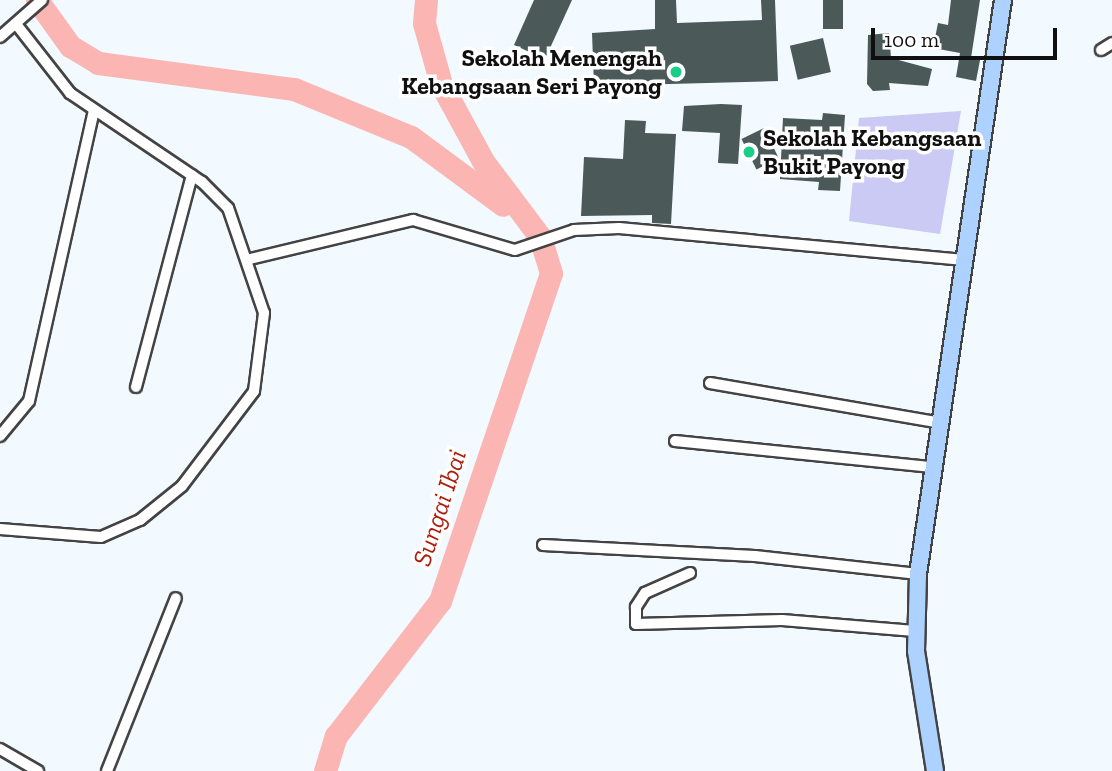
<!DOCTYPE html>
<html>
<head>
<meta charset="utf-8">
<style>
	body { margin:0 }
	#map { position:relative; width:1112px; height:771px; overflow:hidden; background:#f2f9ff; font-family:"Zilla Slab",serif }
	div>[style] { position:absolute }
	.pitch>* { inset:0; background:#cacaf4 }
	.river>* { height:23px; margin:-11.5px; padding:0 11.5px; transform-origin:11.5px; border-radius:11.5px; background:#fbb5b2 }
	.building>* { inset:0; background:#4b5959; transform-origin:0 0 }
	.roads { filter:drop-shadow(2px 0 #434343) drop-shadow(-2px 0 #434343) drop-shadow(0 2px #434343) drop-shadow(0 -2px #434343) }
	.street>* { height:10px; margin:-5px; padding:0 5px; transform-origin:5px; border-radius:5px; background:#fff }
	.secondary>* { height:16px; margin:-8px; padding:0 8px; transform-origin:8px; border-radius:8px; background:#add2ff }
	.dots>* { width:19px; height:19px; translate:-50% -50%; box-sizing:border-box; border:4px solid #fff; border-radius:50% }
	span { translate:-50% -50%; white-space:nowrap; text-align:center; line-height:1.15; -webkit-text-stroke:7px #fff; paint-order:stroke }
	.poi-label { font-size:24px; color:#101010; font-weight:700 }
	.right { translate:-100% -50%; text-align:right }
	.left { translate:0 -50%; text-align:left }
	.water-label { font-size:26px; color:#ae1d0c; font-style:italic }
	.scale { position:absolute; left:871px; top:28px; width:186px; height:32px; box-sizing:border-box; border:4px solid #101010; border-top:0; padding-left:9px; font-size:21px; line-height:24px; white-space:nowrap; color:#101010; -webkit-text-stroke:5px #fff; paint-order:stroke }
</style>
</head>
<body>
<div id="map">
	<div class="pitch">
		<div style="clip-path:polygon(961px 111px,940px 234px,849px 221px,859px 118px)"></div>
	</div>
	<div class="river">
		<div style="left:37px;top:0;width:57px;rotate:54.3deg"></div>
		<div style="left:70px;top:46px;width:33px;rotate:31deg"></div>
		<div style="left:98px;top:63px;width:198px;rotate:7.6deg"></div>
		<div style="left:294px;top:89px;width:126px;rotate:22.3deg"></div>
		<div style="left:411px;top:137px;width:114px;rotate:36.5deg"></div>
		<div style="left:325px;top:771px;width:37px;rotate:-73deg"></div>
		<div style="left:336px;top:736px;width:170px;rotate:-52.4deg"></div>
		<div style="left:440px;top:601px;width:346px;rotate:-71.3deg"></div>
		<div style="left:551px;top:273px;width:38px;rotate:-107deg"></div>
		<div style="left:540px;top:237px;width:95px;rotate:-126.9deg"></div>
		<div style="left:483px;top:161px;width:88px;rotate:-118.6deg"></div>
		<div style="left:441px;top:84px;width:63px;rotate:-105.6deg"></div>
		<div style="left:424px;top:23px;width:23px;rotate:-85deg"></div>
	</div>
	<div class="building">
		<div style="clip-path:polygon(534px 0,572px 0,545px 59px,514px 45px)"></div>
		<div style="clip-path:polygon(655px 0,676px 0,677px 23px,762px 20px,761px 0,775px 0,778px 81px,594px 86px,592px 33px,655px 29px)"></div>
		<div style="left:823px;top:0;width:20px;height:29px"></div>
		<div style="clip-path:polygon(951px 0,980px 0,971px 58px,980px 60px,976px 81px,956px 77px,960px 53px,933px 48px,938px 23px,948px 25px)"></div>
		<div style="clip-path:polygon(889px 33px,891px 58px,932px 69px,928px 86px,889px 83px,890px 90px,873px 91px,867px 84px,868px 35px)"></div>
		<div style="left:823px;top:38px;width:35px;height:34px;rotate:77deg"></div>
		<div style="clip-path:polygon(721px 104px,742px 105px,738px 164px,718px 163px,720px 133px,682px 131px,684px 106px)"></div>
		<div style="clip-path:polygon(823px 113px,845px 115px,840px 191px,818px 190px,819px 182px,780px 179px,783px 118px,822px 120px)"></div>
		<div style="clip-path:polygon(625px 120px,646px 121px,645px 133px,676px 134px,671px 224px,652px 223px,652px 215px,581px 216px,584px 157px,623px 159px)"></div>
		<div style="left:764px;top:128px;width:34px;height:25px;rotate:64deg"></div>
	</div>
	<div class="roads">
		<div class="street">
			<div style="left:0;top:37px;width:56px;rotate:-41.4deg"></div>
			<div style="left:1101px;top:50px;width:13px;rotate:-32deg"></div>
			<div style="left:250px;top:259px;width:168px;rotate:-13.5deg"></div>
			<div style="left:413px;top:220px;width:106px;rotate:16.4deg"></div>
			<div style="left:515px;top:250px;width:62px;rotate:-18.7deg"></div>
			<div style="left:574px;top:230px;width:45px;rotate:-2.5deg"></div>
			<div style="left:619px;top:228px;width:344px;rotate:5.3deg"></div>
			<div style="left:710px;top:383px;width:229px;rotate:9.8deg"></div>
			<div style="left:136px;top:387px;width:219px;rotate:-75.2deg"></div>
			<div style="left:0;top:436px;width:45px;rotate:-50.4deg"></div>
			<div style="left:29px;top:401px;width:297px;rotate:-77.4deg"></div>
			<div style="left:675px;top:441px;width:256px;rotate:5.8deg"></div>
			<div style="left:0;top:529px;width:101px;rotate:4.5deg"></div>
			<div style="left:101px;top:537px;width:43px;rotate:-23.6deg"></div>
			<div style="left:140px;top:520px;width:54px;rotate:-39deg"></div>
			<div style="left:182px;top:486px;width:119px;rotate:-52.8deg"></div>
			<div style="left:254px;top:391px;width:79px;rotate:-82.7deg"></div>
			<div style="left:264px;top:313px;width:111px;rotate:-108.9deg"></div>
			<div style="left:228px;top:208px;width:37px;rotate:-135deg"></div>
			<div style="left:202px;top:182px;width:159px;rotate:-146deg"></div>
			<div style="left:70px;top:93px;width:88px;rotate:-128deg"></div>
			<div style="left:543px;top:545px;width:212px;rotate:3deg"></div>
			<div style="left:755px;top:556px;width:164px;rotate:6.3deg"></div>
			<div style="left:690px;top:573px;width:49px;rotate:156deg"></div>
			<div style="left:645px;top:593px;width:17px;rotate:123deg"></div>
			<div style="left:636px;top:607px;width:17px;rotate:90deg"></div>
			<div style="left:636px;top:624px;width:146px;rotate:-1.6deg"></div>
			<div style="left:782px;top:620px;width:133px;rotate:4.7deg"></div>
			<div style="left:0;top:749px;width:44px;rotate:30.1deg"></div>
			<div style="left:107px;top:771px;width:186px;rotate:-68.3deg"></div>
		</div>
		<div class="secondary">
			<div style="left:935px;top:771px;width:121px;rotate:-99deg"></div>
			<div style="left:916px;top:651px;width:77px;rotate:-88.5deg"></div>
			<div style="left:918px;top:574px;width:580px;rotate:-81.58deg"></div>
		</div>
	</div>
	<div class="dots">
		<div style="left:676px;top:72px;background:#1acd89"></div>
		<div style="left:749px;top:152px;background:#1acd89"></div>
	</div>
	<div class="poi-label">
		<span class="right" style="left:662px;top:72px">Sekolah Menengah<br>Kebangsaan Seri Payong</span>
		<span class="left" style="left:763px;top:152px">Sekolah Kebangsaan<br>Bukit Payong</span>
	</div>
	<div class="water-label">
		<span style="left:440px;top:508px;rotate:-72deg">Sungai Ibai</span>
	</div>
	<div class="scale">100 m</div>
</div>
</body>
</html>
